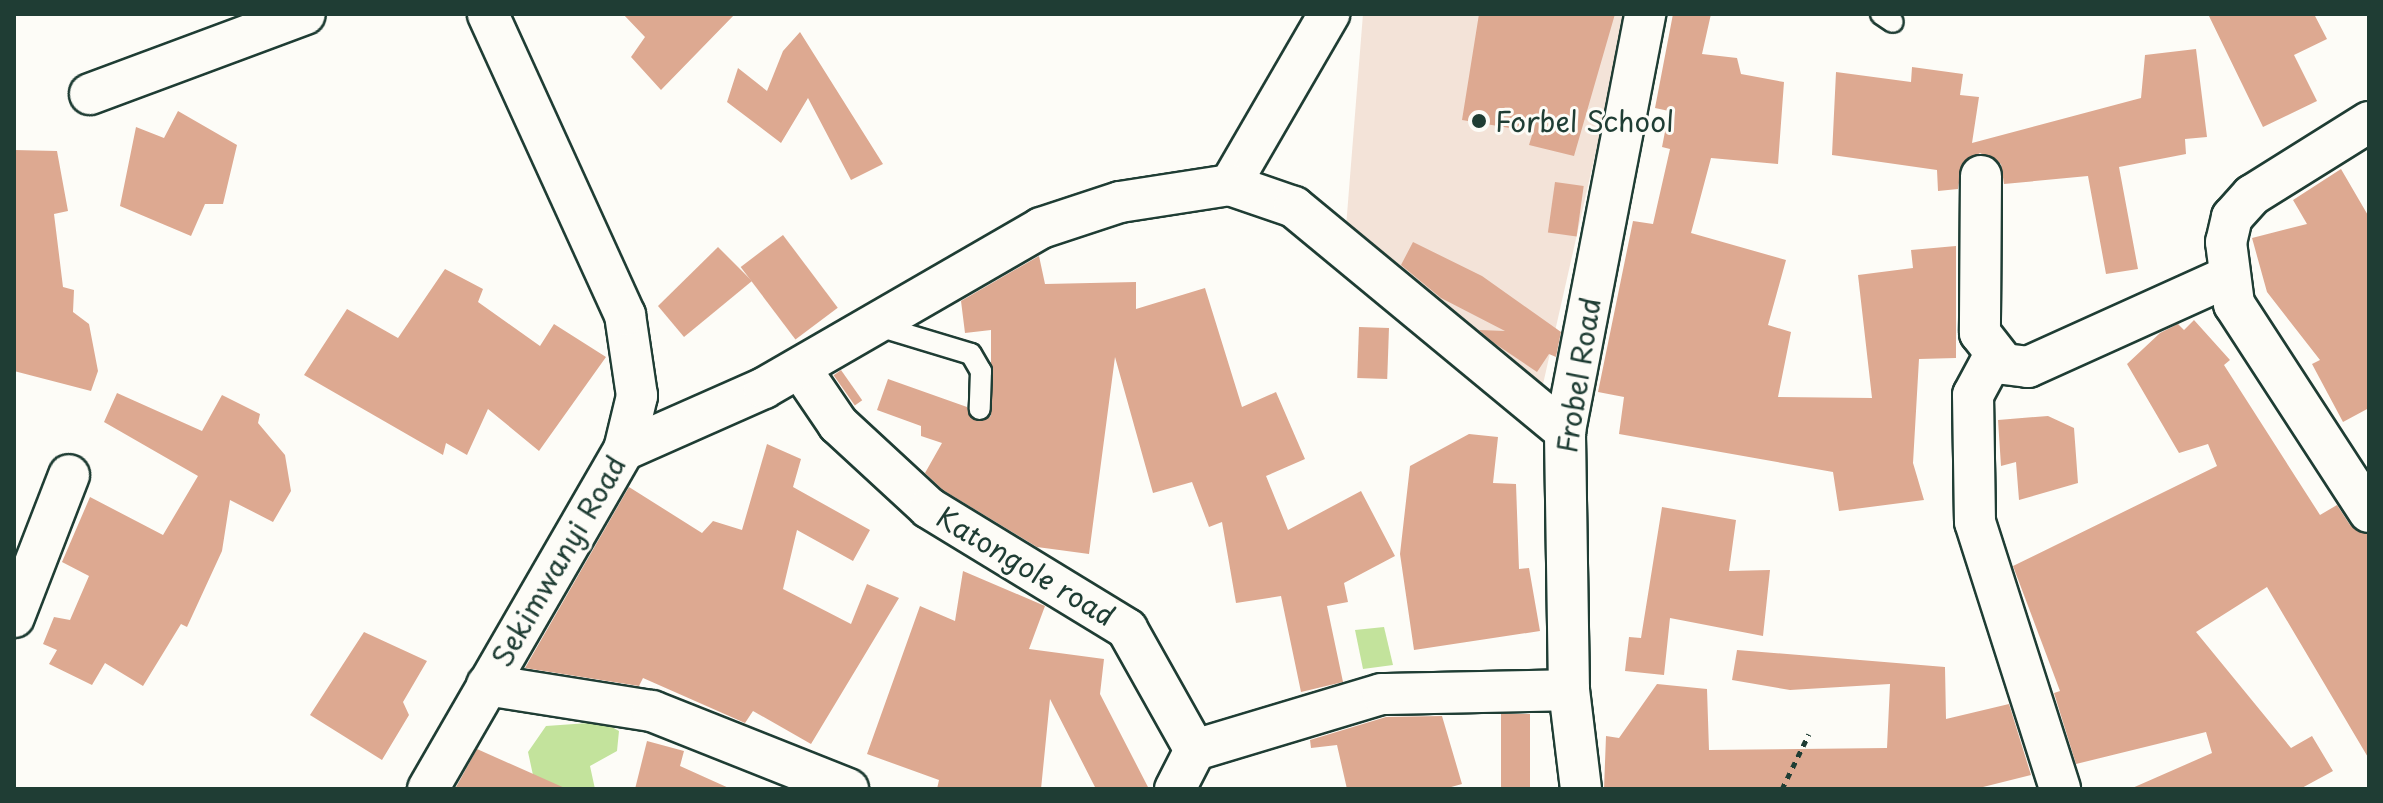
<!DOCTYPE html>
<html>
<head>
<meta charset="utf-8">
<style>
	body { margin:0 }
	#map { position:relative; width:2383px; height:803px; overflow:hidden; background:#fdfcf7; font-family:"Playpen Sans",sans-serif }
	div>[style] { position:absolute }
	.built>* { inset:0; background:#f3e3d8 }
	.green>* { inset:0; background:#c3e39c }
	.building>* { inset:0; background:#dda991; transform-origin:0 0 }
	.path>* { height:5px; margin-top:-2.5px; transform-origin:0; background:repeating-linear-gradient(90deg,#1f3d34 0 6px,transparent 0 12px) }
	.roads { filter:drop-shadow(2px 0 #1f3d34) drop-shadow(-2px 0 #1f3d34) drop-shadow(0 2px #1f3d34) drop-shadow(0 -2px #1f3d34) }
	.lane>* { height:20px; margin:-10px; padding:0 10px; transform-origin:10px; border-radius:10px; background:#fdfcf7 }
	.street>* { height:40px; margin:-20px; padding:0 20px; transform-origin:20px; border-radius:20px; background:#fdfcf7 }
	.dots>* { width:22px; height:22px; translate:-50% -50%; box-sizing:border-box; border:4px solid #fdfcf7; border-radius:50% }
	span { translate:-50% -50%; white-space:nowrap; text-align:center; line-height:1.15; -webkit-text-stroke:6px #fdfcf7; paint-order:stroke }
	.poi-label { font-size:28px; color:#1f3d34 }
	.left { translate:0 -50%; text-align:left }
	.street-label { font-size:28px; color:#1f3d34 }
	.frame { position:absolute; inset:0; border:16px solid #1f3d34; pointer-events:none }
</style>
</head>
<body>
<div id="map">
	<div class="built">
		<div style="clip-path:polygon(1363px 14px,1627px 14px,1541px 393px,1346px 227px)"></div>
	</div>
	<div class="green">
		<div style="clip-path:polygon(1384px 627px,1393px 665px,1363px 669px,1355px 630px)"></div>
		<div style="clip-path:polygon(603px 722px,619px 731px,617px 751px,590px 766px,595px 789px,536px 789px,528px 752px,546px 726px)"></div>
	</div>
	<div class="building">
		<div style="clip-path:polygon(623px 14px,735px 14px,661px 90px,631px 57px,645px 37px)"></div>
		<div style="clip-path:polygon(1479px 14px,1615px 14px,1574px 156px,1529px 145px,1533px 132px,1462px 120px)"></div>
		<div style="clip-path:polygon(1673px 14px,1711px 14px,1702px 54px,1737px 58px,1741px 74px,1784px 82px,1778px 164px,1711px 158px,1691px 233px,1786px 260px,1768px 325px,1791px 332px,1778px 397px,1872px 398px,1858px 275px,1913px 268px,1911px 250px,1956px 246px,1956px 358px,1919px 359px,1913px 463px,1924px 500px,1839px 511px,1833px 472px,1619px 434px,1624px 397px,1598px 392px,1633px 221px,1653px 224px,1670px 149px,1662px 147px,1669px 111px,1655px 108px)"></div>
		<div style="clip-path:polygon(2208px 14px,2314px 14px,2327px 39px,2294px 55px,2317px 101px,2263px 127px)"></div>
		<div style="clip-path:polygon(800px 32px,883px 164px,851px 180px,808px 98px,781px 143px,727px 102px,738px 68px,767px 91px,783px 51px)"></div>
		<div style="clip-path:polygon(2196px 49px,2207px 137px,2185px 139px,2186px 154px,2119px 167px,2138px 269px,2106px 274px,2088px 176px,2004px 184px,2001px 164px,1980px 153px,1962px 164px,1958px 189px,1938px 191px,1937px 170px,1832px 155px,1836px 72px,1911px 82px,1912px 67px,1963px 74px,1960px 95px,1979px 97px,1972px 143px,2141px 98px,2145px 55px)"></div>
		<div style="clip-path:polygon(178px 111px,237px 145px,223px 204px,205px 204px,191px 236px,120px 206px,136px 127px,164px 138px)"></div>
		<div style="clip-path:polygon(14px 150px,57px 151px,68px 211px,54px 214px,63px 287px,74px 290px,73px 312px,89px 324px,98px 371px,91px 391px,14px 371px)"></div>
		<div style="clip-path:polygon(2341px 169px,2369px 217px,2369px 408px,2343px 422px,2312px 364px,2320px 360px,2267px 292px,2252px 238px,2307px 224px,2293px 200px)"></div>
		<div style="left:1555px;top:182px;width:29px;height:51px;rotate:8deg"></div>
		<div style="left:783px;top:235px;width:91px;height:53px;rotate:53deg"></div>
		<div style="clip-path:polygon(1413px 242px,1482px 276px,1561px 332px,1556px 357px,1549px 354px,1537px 372px,1494px 343px,1479px 330px,1505px 331px,1441px 298px,1401px 265px)"></div>
		<div style="clip-path:polygon(718px 247px,752px 281px,684px 337px,658px 306px)"></div>
		<div style="clip-path:polygon(1039px 256px,1045px 284px,1136px 282px,1136px 309px,1205px 288px,1242px 407px,1276px 392px,1305px 459px,1266px 476px,1288px 530px,1361px 491px,1395px 556px,1344px 583px,1348px 602px,1327px 606px,1343px 682px,1301px 692px,1281px 596px,1236px 603px,1222px 522px,1209px 527px,1192px 482px,1153px 493px,1115px 357px,1089px 554px,1037px 547px,943px 490px,925px 473px,942px 443px,921px 436px,921px 426px,877px 410px,888px 379px,967px 407px,974px 420px,991px 416px,991px 330px,965px 333px,961px 301px)"></div>
		<div style="clip-path:polygon(445px 269px,483px 289px,478px 302px,540px 346px,554px 324px,606px 357px,539px 451px,488px 409px,467px 455px,446px 443px,443px 455px,304px 375px,347px 309px,398px 338px)"></div>
		<div style="clip-path:polygon(2194px 320px,2230px 360px,2224px 365px,2320px 515px,2337px 505px,2350px 525px,2369px 535px,2369px 759px,2267px 587px,2196px 632px,2291px 748px,2312px 736px,2333px 771px,2300px 789px,2130px 789px,2212px 753px,2206px 732px,2076px 764px,2054px 693px,2060px 691px,2013px 566px,2217px 466px,2208px 444px,2179px 453px,2127px 364px,2160px 333px,2178px 324px,2184px 330px)"></div>
		<div style="left:1359px;top:327px;width:30px;height:51px;rotate:2deg"></div>
		<div style="left:841px;top:370px;width:37px;height:9px;rotate:55deg"></div>
		<div style="clip-path:polygon(117px 393px,202px 431px,222px 395px,260px 414px,258px 423px,285px 455px,291px 491px,273px 522px,230px 500px,222px 551px,187px 627px,181px 624px,143px 686px,105px 663px,92px 685px,49px 664px,57px 650px,43px 644px,54px 617px,70px 620px,89px 576px,62px 562px,90px 497px,163px 535px,198px 476px,104px 422px)"></div>
		<div style="clip-path:polygon(2048px 416px,2074px 428px,2078px 483px,2019px 500px,2016px 462px,2001px 466px,1998px 420px)"></div>
		<div style="clip-path:polygon(1469px 434px,1498px 437px,1493px 483px,1516px 484px,1519px 569px,1529px 568px,1540px 631px,1414px 650px,1400px 554px,1410px 466px)"></div>
		<div style="clip-path:polygon(767px 444px,801px 459px,793px 487px,870px 530px,853px 561px,797px 530px,783px 589px,851px 624px,867px 584px,899px 598px,811px 744px,753px 711px,745px 723px,643px 678px,639px 686px,525px 668px,629px 487px,702px 533px,713px 521px,742px 530px)"></div>
		<div style="clip-path:polygon(1662px 507px,1736px 520px,1729px 571px,1770px 570px,1763px 636px,1670px 618px,1664px 675px,1625px 671px,1629px 637px,1641px 638px)"></div>
		<div style="clip-path:polygon(963px 571px,1045px 606px,1029px 649px,1104px 659px,1100px 694px,1149px 789px,1096px 789px,1050px 699px,1041px 789px,937px 789px,939px 780px,867px 754px,920px 606px,955px 621px)"></div>
		<div style="clip-path:polygon(364px 632px,427px 661px,403px 702px,409px 715px,382px 760px,310px 715px)"></div>
		<div style="clip-path:polygon(1737px 650px,1945px 667px,1946px 719px,2009px 704px,2031px 775px,1975px 789px,1604px 789px,1606px 736px,1619px 738px,1657px 684px,1707px 689px,1709px 750px,1887px 748px,1890px 684px,1790px 690px,1732px 680px)"></div>
		<div style="left:1501px;top:714px;width:29px;height:74px"></div>
		<div style="clip-path:polygon(1442px 716px,1462px 784px,1444px 789px,1347px 789px,1337px 745px,1311px 748px,1310px 740px,1386px 717px)"></div>
		<div style="clip-path:polygon(647px 741px,684px 751px,680px 766px,731px 789px,635px 789px)"></div>
		<div style="clip-path:polygon(477px 749px,567px 789px,455px 789px)"></div>
	</div>
	<div class="path">
		<div style="left:1782px;top:789px;width:61px;rotate:-63.9deg"></div>
	</div>
	<div class="roads">
		<div class="lane">
			<div style="left:1881px;top:14px;width:14px;rotate:34deg"></div>
			<div style="left:875px;top:325px;width:100px;rotate:16.8deg"></div>
			<div style="left:971px;top:354px;width:20px;rotate:60deg"></div>
			<div style="left:981px;top:371px;width:38px;rotate:92deg"></div>
		</div>
		<div class="street">
			<div style="left:90px;top:94px;width:229px;rotate:-20.4deg"></div>
			<div style="left:2369px;top:122px;width:138px;rotate:148deg"></div>
			<div style="left:2252px;top:195px;width:30px;rotate:132deg"></div>
			<div style="left:2232px;top:217px;width:26px;rotate:103deg"></div>
			<div style="left:2226px;top:242px;width:63px;rotate:82.6deg"></div>
			<div style="left:2234px;top:304px;width:248px;rotate:57deg"></div>
			<div style="left:1981px;top:176px;width:157px;rotate:90.4deg"></div>
			<div style="left:1980px;top:333px;width:39px;rotate:52deg"></div>
			<div style="left:2004px;top:364px;width:24px;rotate:7deg"></div>
			<div style="left:2028px;top:367px;width:218px;rotate:-24.3deg"></div>
			<div style="left:1230px;top:185px;width:198px;rotate:-59.9deg"></div>
			<div style="left:1994px;top:356px;width:44px;rotate:118.3deg"></div>
			<div style="left:1973px;top:395px;width:127px;rotate:89.1deg"></div>
			<div style="left:1975px;top:522px;width:280px;rotate:72.3deg"></div>
			<div style="left:800px;top:368px;width:68px;rotate:55.8deg"></div>
			<div style="left:838px;top:424px;width:124px;rotate:42.7deg"></div>
			<div style="left:929px;top:508px;width:232px;rotate:31.4deg"></div>
			<div style="left:1127px;top:629px;width:139px;rotate:60.7deg"></div>
			<div style="left:1195px;top:750px;width:195px;rotate:-16.7deg"></div>
			<div style="left:1382px;top:694px;width:187px;rotate:-1.2deg"></div>
			<div style="left:624px;top:450px;width:153px;rotate:-23.9deg"></div>
			<div style="left:764px;top:388px;width:320px;rotate:-30deg"></div>
			<div style="left:1041px;top:228px;width:83px;rotate:-18.2deg"></div>
			<div style="left:1120px;top:202px;width:111px;rotate:-8.8deg"></div>
			<div style="left:1230px;top:185px;width:68px;rotate:19deg"></div>
			<div style="left:1294px;top:207px;width:352px;rotate:39.6deg"></div>
			<div style="left:14px;top:617px;width:152px;rotate:-68.8deg"></div>
			<div style="left:487px;top:685px;width:167px;rotate:9deg"></div>
			<div style="left:652px;top:711px;width:211px;rotate:21.7deg"></div>
			<div style="left:428px;top:789px;width:392px;rotate:-60deg"></div>
			<div style="left:624px;top:450px;width:56px;rotate:-76.5deg"></div>
			<div style="left:637px;top:396px;width:82px;rotate:-98.4deg"></div>
			<div style="left:625px;top:315px;width:331px;rotate:-114.5deg"></div>
			<div style="left:1175px;top:789px;width:44px;rotate:-62.9deg"></div>
			<div style="left:1581px;top:789px;width:100px;rotate:-96.9deg"></div>
			<div style="left:1569px;top:690px;width:259px;rotate:-90.9deg"></div>
			<div style="left:1565px;top:431px;width:425px;rotate:-79.1deg"></div>
		</div>
	</div>
	<div class="dots">
		<div style="left:1479px;top:121px;background:#1f3d34"></div>
	</div>
	<div class="poi-label">
		<span class="left" style="left:1495px;top:121px">Forbel School</span>
	</div>
	<div class="street-label">
		<span style="left:1578px;top:375px;rotate:-81deg">Frobel Road</span>
		<span style="left:558px;top:561px;rotate:-60deg">Sekimwanyi Road</span>
		<span style="left:1026px;top:566px;rotate:31deg">Katongole road</span>
	</div>
	<div class="frame"></div>
</div>
</body>
</html>
